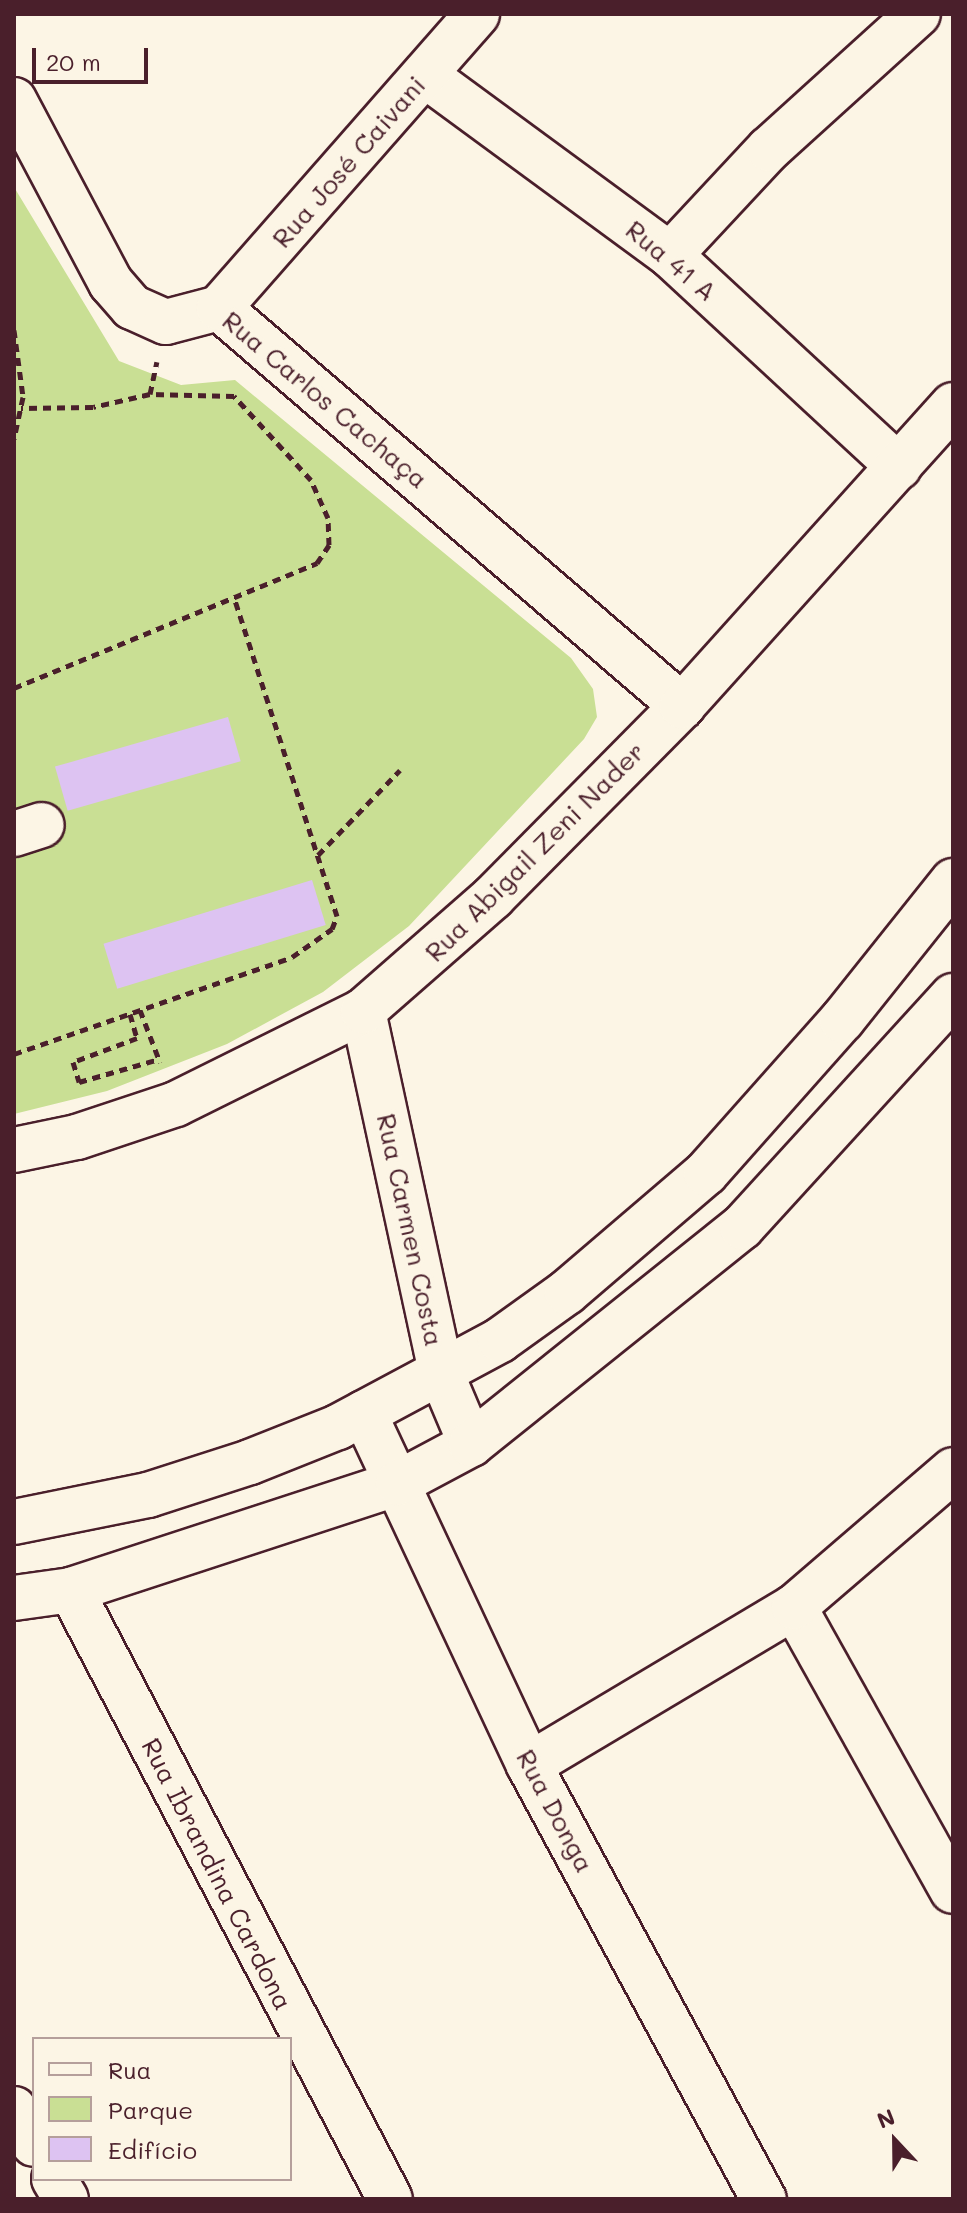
<!DOCTYPE html>
<html>
<head>
<meta charset="utf-8">
<style>
	body { margin:0 }
	#map { position:relative; width:967px; height:2213px; overflow:hidden; background:#fcf5e5; font-family:Mali,sans-serif }
	div>[style] { position:absolute }
	.green>* { inset:0; background:#c9df94 }
	.building>* { inset:0; background:#ddc3f2; transform-origin:0 0 }
	.path>* { height:5px; margin-top:-2.5px; transform-origin:0; background:repeating-linear-gradient(90deg,#4a1f2b 0 8px,transparent 0 14px) }
	.roads { filter:drop-shadow(2px 0 #4a1f2b) drop-shadow(-2px 0 #4a1f2b) drop-shadow(0 2px #4a1f2b) drop-shadow(0 -2px #4a1f2b) }
	.minor>* { height:44px; margin:-22px; padding:0 22px; transform-origin:22px; border-radius:22px; background:#fcf5e5 }
	.major>* { height:44px; margin:-22px; padding:0 22px; transform-origin:22px; border-radius:22px; background:#fcf5e5 }
	span { translate:-50% -50%; white-space:nowrap; text-align:center; line-height:1.15; -webkit-text-stroke:8px #fcf5e5; paint-order:stroke }
	.street-label { font-size:26px; color:#4a1f2b }
	.frame { position:absolute; inset:0; border:16px solid #4a1f2b; pointer-events:none }
	.legend { position:absolute; left:32px; top:2037px; width:260px; height:144px; box-sizing:border-box; background:#fcf5e5; border:2px solid #b59f9b; margin:0; padding:10px 14px; list-style:none; font-size:24px; color:#4a1f2b }
	.legend li { display:flex; align-items:center; gap:16px; height:40px }
	.legend b { width:40px; border:2px solid #b59f9b }
	.north { position:absolute; left:855px; top:2101px; width:80px; height:80px; -webkit-text-stroke:6px #fcf5e5; paint-order:stroke; rotate:338deg; font-size:22px; font-weight:700; line-height:32px; text-align:center; color:#4a1f2b }
	.north::after { content:''; display:block; margin:auto; width:28px; height:36px; background:#4a1f2b; clip-path:polygon(50% 0,100% 100%,50% 72%,0 100%) }
	.scale { position:absolute; left:32px; top:48px; width:116px; height:36px; box-sizing:border-box; border:4px solid #4a1f2b; border-top:0; padding-left:10px; font-size:24px; line-height:28px; white-space:nowrap; color:#4a1f2b; -webkit-text-stroke:6px #fcf5e5; paint-order:stroke }
</style>
</head>
<body>
<div id="map">
	<div class="green">
		<div style="clip-path:polygon(14px 187px,119px 361px,181px 385px,235px 380px,571px 658px,593px 689px,597px 717px,584px 739px,409px 926px,323px 992px,227px 1044px,107px 1091px,14px 1114px)"></div>
	</div>
	<div class="building">
		<div style="left:228px;top:717px;width:46px;height:180px;rotate:74deg"></div>
		<div style="left:312px;top:880px;width:47px;height:218px;rotate:73deg"></div>
	</div>
	<div class="path">
		<div style="left:14px;top:330px;width:68px;rotate:82.3deg"></div>
		<div style="left:23px;top:397px;width:43px;rotate:102.1deg"></div>
		<div style="left:150px;top:394px;width:33px;rotate:-78deg"></div>
		<div style="left:14px;top:688px;width:328px;rotate:-22.4deg"></div>
		<div style="left:317px;top:563px;width:22px;rotate:-56deg"></div>
		<div style="left:329px;top:545px;width:27px;rotate:-92deg"></div>
		<div style="left:328px;top:518px;width:42px;rotate:-114.1deg"></div>
		<div style="left:311px;top:480px;width:114px;rotate:-132.5deg"></div>
		<div style="left:234px;top:396px;width:84px;rotate:-178.6deg"></div>
		<div style="left:150px;top:394px;width:58px;rotate:167.2deg"></div>
		<div style="left:93px;top:407px;width:72px;rotate:179.2deg"></div>
		<div style="left:318px;top:855px;width:118px;rotate:-46deg"></div>
		<div style="left:140px;top:1010px;width:56px;rotate:69deg"></div>
		<div style="left:130px;top:1014px;width:25px;rotate:74deg"></div>
		<div style="left:137px;top:1038px;width:68px;rotate:159.4deg"></div>
		<div style="left:73px;top:1062px;width:21px;rotate:73deg"></div>
		<div style="left:79px;top:1082px;width:83px;rotate:-16deg"></div>
		<div style="left:14px;top:1054px;width:294px;rotate:-19.2deg"></div>
		<div style="left:292px;top:957px;width:49px;rotate:-35deg"></div>
		<div style="left:332px;top:929px;width:14px;rotate:-69deg"></div>
		<div style="left:337px;top:916px;width:334px;rotate:-107.9deg"></div>
	</div>
	<div class="roads">
		<div class="minor">
			<div style="left:425px;top:75px;width:304px;rotate:36.3deg"></div>
			<div style="left:670px;top:255px;width:312px;rotate:42.8deg"></div>
			<div style="left:14px;top:100px;width:207px;rotate:62.1deg"></div>
			<div style="left:111px;top:283px;width:32px;rotate:49deg"></div>
			<div style="left:132px;top:307px;width:37px;rotate:24deg"></div>
			<div style="left:166px;top:322px;width:55px;rotate:-14.8deg"></div>
			<div style="left:219px;top:308px;width:611px;rotate:40.68deg"></div>
			<div style="left:670px;top:255px;width:145px;rotate:-47deg"></div>
			<div style="left:769px;top:149px;width:201px;rotate:-42.2deg"></div>
			<div style="left:219px;top:308px;width:391px;rotate:-48.7deg"></div>
			<div style="left:14px;top:834px;width:29px;rotate:-18deg"></div>
			<div style="left:363px;top:1011px;width:370px;rotate:77.8deg"></div>
			<div style="left:441px;top:1373px;width:77px;rotate:67.1deg"></div>
			<div style="left:14px;top:1150px;width:64px;rotate:-11.7deg"></div>
			<div style="left:77px;top:1137px;width:104px;rotate:-18.4deg"></div>
			<div style="left:176px;top:1104px;width:209px;rotate:-26.4deg"></div>
			<div style="left:363px;top:1011px;width:173px;rotate:-41.2deg"></div>
			<div style="left:493px;top:897px;width:269px;rotate:-45.3deg"></div>
			<div style="left:682px;top:706px;width:405px;rotate:-48deg"></div>
			<div style="left:364px;top:1413px;width:389px;rotate:64.9deg"></div>
			<div style="left:529px;top:1765px;width:494px;rotate:61.6deg"></div>
			<div style="left:71px;top:1590px;width:687px;rotate:62.35deg"></div>
			<div style="left:794px;top:1607px;width:325px;rotate:60.8deg"></div>
			<div style="left:529px;top:1765px;width:309px;rotate:-30.8deg"></div>
			<div style="left:794px;top:1607px;width:210px;rotate:-40.7deg"></div>
			<div style="left:14px;top:2109px;width:40px;rotate:60.3deg"></div>
			<div style="left:54px;top:2179px;width:23px;rotate:59deg"></div>
		</div>
		<div class="major">
			<div style="left:14px;top:1522px;width:137px;rotate:-11.4deg"></div>
			<div style="left:148px;top:1495px;width:107px;rotate:-17.9deg"></div>
			<div style="left:250px;top:1462px;width:95px;rotate:-21.7deg"></div>
			<div style="left:338px;top:1427px;width:184px;rotate:-28.2deg"></div>
			<div style="left:500px;top:1340px;width:82px;rotate:-35.6deg"></div>
			<div style="left:567px;top:1292px;width:183px;rotate:-40.6deg"></div>
			<div style="left:706px;top:1173px;width:205px;rotate:-48.4deg"></div>
			<div style="left:842px;top:1020px;width:178px;rotate:-51.4deg"></div>
			<div style="left:14px;top:1598px;width:58px;rotate:-8deg"></div>
			<div style="left:71px;top:1590px;width:344px;rotate:-18.1deg"></div>
			<div style="left:398px;top:1483px;width:83px;rotate:-28.1deg"></div>
			<div style="left:471px;top:1444px;width:347px;rotate:-38.7deg"></div>
			<div style="left:742px;top:1227px;width:313px;rotate:-47.6deg"></div>
		</div>
	</div>
	<div class="street-label">
		<span style="left:349px;top:162px;rotate:-49deg">Rua José Caivani</span>
		<span style="left:671px;top:261px;rotate:40deg">Rua 41 A</span>
		<span style="left:325px;top:400px;rotate:40deg">Rua Carlos Cachaça</span>
		<span style="left:535px;top:852px;rotate:-45deg">Rua Abigail Zeni Nader</span>
		<span style="left:410px;top:1230px;rotate:78deg">Rua Carmen Costa</span>
		<span style="left:555px;top:1811px;rotate:62deg">Rua Donga</span>
		<span style="left:217px;top:1874px;rotate:63deg">Rua Ibrandina Cardona</span>
	</div>
	<div class="frame"></div>
	<ul class="legend">
	<li><b style="height:10px;background:#fcf5e5"></b>Rua</li>
	<li><b style="height:22px;background:#c9df94"></b>Parque</li>
	<li><b style="height:22px;background:#ddc3f2"></b>Edifício</li>
	</ul>
	<div class="north">N</div>
	<div class="scale">20 m</div>
</div>
</body>
</html>
